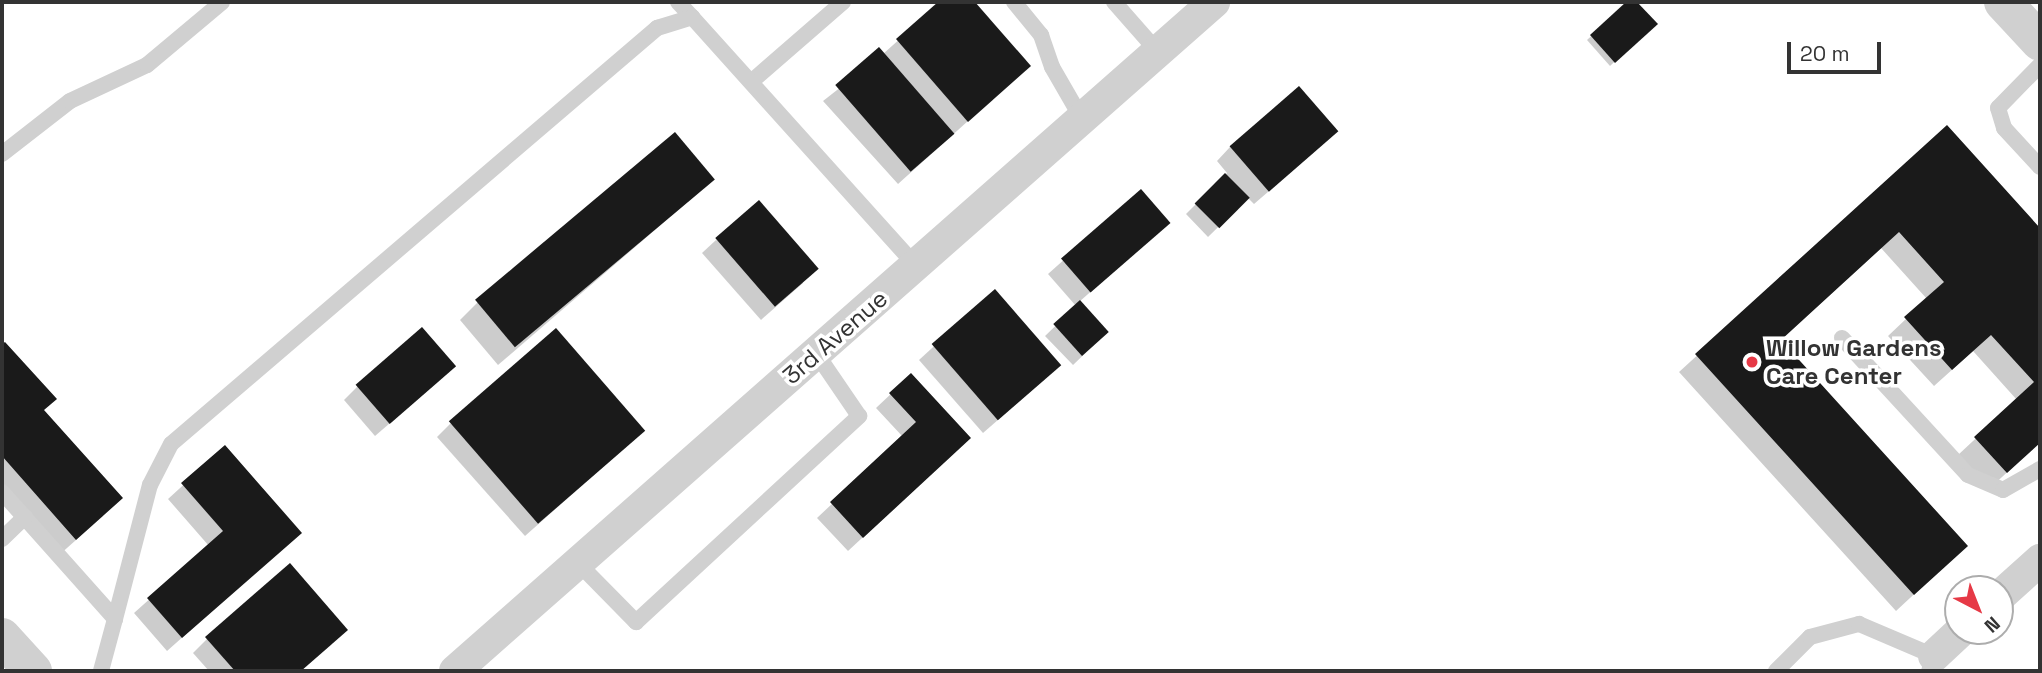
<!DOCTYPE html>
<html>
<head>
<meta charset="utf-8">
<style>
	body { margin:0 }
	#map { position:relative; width:2042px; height:673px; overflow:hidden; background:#fff; font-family:"Space Grotesk",sans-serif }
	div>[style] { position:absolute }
	.shadow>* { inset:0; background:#0003 }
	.building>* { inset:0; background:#1a1a1a; transform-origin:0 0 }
	.service>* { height:16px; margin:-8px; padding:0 8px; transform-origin:8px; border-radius:8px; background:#d0d0d0 }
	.minor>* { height:32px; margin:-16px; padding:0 16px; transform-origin:16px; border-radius:16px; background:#d0d0d0 }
	.tertiary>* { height:38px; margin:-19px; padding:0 19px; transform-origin:19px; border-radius:19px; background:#d0d0d0 }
	.dots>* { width:19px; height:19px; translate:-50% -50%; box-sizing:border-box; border:4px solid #fff; border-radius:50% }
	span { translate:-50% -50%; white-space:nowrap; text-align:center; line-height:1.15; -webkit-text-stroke:7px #fff; paint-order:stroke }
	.street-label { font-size:24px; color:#333 }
	.poi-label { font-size:24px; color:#333; font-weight:700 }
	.left { translate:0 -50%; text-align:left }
	.frame { position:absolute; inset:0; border:4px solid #333; pointer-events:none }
	.north { position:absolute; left:1944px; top:575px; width:70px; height:70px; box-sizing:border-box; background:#fff; border:2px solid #adadad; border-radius:50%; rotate:138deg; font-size:19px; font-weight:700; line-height:28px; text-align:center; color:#333 }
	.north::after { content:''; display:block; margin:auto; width:24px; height:32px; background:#e63946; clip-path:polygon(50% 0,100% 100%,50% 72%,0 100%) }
	.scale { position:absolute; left:1787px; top:42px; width:94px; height:32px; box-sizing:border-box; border:4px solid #333; border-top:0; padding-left:9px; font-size:21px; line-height:24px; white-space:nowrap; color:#333; -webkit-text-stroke:5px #fff; paint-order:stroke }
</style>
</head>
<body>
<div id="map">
	<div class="shadow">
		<div style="clip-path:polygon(941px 2px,972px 2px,1029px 66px,898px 184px,823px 101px,883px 54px)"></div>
		<div style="clip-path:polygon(1628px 2px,1635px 2px,1655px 24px,1610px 66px,1587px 40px)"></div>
		<div style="clip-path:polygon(1947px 127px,2040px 230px,2040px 442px,1989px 489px,1958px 455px,2017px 400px,1973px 351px,1934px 386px,1888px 336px,1927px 299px,1881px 248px,1780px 341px,1966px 546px,1896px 611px,1679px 372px)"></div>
		<div style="clip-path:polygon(1322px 145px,1254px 204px,1248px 198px,1208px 237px,1186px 214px,1227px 173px,1217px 161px,1230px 147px)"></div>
		<div style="clip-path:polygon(713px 180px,498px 365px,460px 320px,477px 303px)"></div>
		<div style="clip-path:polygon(1141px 191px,1154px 236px,1079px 302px,1097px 342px,1073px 365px,1045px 336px,1076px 306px,1048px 274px)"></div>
		<div style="clip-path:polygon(716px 240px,803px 283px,761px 320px,702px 253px)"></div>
		<div style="clip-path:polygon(994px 291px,1045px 379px,983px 433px,919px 360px)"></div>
		<div style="clip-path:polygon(5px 344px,103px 516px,58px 556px,2px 492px,2px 347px)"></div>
		<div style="clip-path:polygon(911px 375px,955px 452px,848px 551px,817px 518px,903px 437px,876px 408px)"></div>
		<div style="clip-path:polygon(440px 380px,375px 436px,344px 400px,358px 386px)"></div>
		<div style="clip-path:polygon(451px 423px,630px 443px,525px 536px,437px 437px)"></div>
		<div style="clip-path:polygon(225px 447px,300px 533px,167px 651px,134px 613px,209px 546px,168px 499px)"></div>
		<div style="clip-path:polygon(207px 639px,332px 644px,301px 671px,209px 671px,193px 653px)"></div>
	</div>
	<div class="building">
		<div style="clip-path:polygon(938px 2px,975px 2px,1031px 66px,968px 122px,896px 39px)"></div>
		<div style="clip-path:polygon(1626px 2px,1637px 2px,1658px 24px,1615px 63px,1590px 35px)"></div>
		<div style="left:879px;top:47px;width:115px;height:58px;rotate:49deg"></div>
		<div style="left:1299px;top:86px;width:60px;height:92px;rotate:49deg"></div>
		<div style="clip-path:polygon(1947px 125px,2040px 228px,2040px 443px,2007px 473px,1974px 437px,2034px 382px,1991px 335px,1952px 370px,1904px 317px,1944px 282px,1899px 232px,1781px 340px,1968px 546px,1914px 595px,1695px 354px)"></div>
		<div style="left:675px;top:132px;width:62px;height:261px;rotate:50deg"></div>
		<div style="left:1225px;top:173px;width:35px;height:43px;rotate:45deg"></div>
		<div style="left:1141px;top:189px;width:45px;height:106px;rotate:49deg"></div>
		<div style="left:759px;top:200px;width:91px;height:58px;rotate:49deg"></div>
		<div style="left:995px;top:289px;width:101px;height:84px;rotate:49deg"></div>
		<div style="left:1080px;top:300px;width:43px;height:36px;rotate:48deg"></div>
		<div style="left:422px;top:327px;width:52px;height:88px;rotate:49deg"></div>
		<div style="left:556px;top:328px;width:136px;height:142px;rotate:49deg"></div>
		<div style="clip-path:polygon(5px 342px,57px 399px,44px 410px,123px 498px,76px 540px,2px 456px,2px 344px)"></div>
		<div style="clip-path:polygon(911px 373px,971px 438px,863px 538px,830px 502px,916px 422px,889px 393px)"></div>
		<div style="clip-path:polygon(225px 445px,302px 533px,182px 638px,147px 598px,223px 531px,181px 483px)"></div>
		<div style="clip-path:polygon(290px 563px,348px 630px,301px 671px,235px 671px,205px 637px)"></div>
	</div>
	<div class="service">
		<div style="left:678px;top:2px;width:21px;rotate:47deg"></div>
		<div style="left:1014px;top:2px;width:43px;rotate:50.7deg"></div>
		<div style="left:1041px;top:35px;width:34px;rotate:71deg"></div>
		<div style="left:1052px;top:67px;width:60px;rotate:60deg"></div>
		<div style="left:1114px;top:2px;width:67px;rotate:48.7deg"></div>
		<div style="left:2040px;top:65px;width:60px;rotate:134.3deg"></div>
		<div style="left:1998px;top:108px;width:21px;rotate:73deg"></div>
		<div style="left:2004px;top:128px;width:53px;rotate:47.3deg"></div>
		<div style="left:751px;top:82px;width:122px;rotate:-41deg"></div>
		<div style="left:2px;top:154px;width:86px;rotate:-37.9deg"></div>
		<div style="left:70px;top:101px;width:85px;rotate:-25.1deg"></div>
		<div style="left:147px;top:65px;width:98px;rotate:-40deg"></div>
		<div style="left:1842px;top:338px;width:186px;rotate:47.4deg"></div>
		<div style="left:1968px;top:475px;width:38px;rotate:23deg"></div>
		<div style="left:2003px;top:490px;width:43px;rotate:-29.6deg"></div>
		<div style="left:2px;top:492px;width:170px;rotate:48.3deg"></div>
		<div style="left:115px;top:619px;width:54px;rotate:105.1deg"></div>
		<div style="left:2px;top:539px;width:32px;rotate:-44deg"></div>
		<div style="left:578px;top:563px;width:83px;rotate:45.5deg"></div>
		<div style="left:636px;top:622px;width:304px;rotate:-42.7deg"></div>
		<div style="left:859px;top:416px;width:76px;rotate:-124.3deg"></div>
		<div style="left:115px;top:619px;width:138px;rotate:-75.4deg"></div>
		<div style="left:150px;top:485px;width:46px;rotate:-62.9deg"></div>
		<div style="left:171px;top:444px;width:640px;rotate:-40.56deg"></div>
		<div style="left:657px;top:28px;width:37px;rotate:-17deg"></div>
		<div style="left:692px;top:17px;width:334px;rotate:48deg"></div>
		<div style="left:1776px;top:671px;width:48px;rotate:-45deg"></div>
		<div style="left:1810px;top:637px;width:51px;rotate:-14.9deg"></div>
		<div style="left:1859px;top:624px;width:82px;rotate:23.1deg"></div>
		<div style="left:1934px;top:656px;width:16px;rotate:108deg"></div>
	</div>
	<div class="minor">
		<div style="left:2000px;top:596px;width:54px;rotate:-42deg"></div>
		<div style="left:1934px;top:656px;width:37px;rotate:-43deg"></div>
		<div style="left:455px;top:671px;width:1012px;rotate:-41.39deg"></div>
	</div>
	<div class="tertiary">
		<div style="left:2003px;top:2px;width:54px;rotate:47.2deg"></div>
		<div style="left:2px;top:637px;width:46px;rotate:47.6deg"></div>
	</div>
	<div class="dots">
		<div style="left:1752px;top:362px;background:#e63946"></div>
	</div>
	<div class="street-label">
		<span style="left:835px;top:337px;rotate:-41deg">3rd Avenue</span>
	</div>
	<div class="poi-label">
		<span class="left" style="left:1766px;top:362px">Willow Gardens<br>Care Center</span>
	</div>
	<div class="frame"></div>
	<div class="north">N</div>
	<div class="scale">20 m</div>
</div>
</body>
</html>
